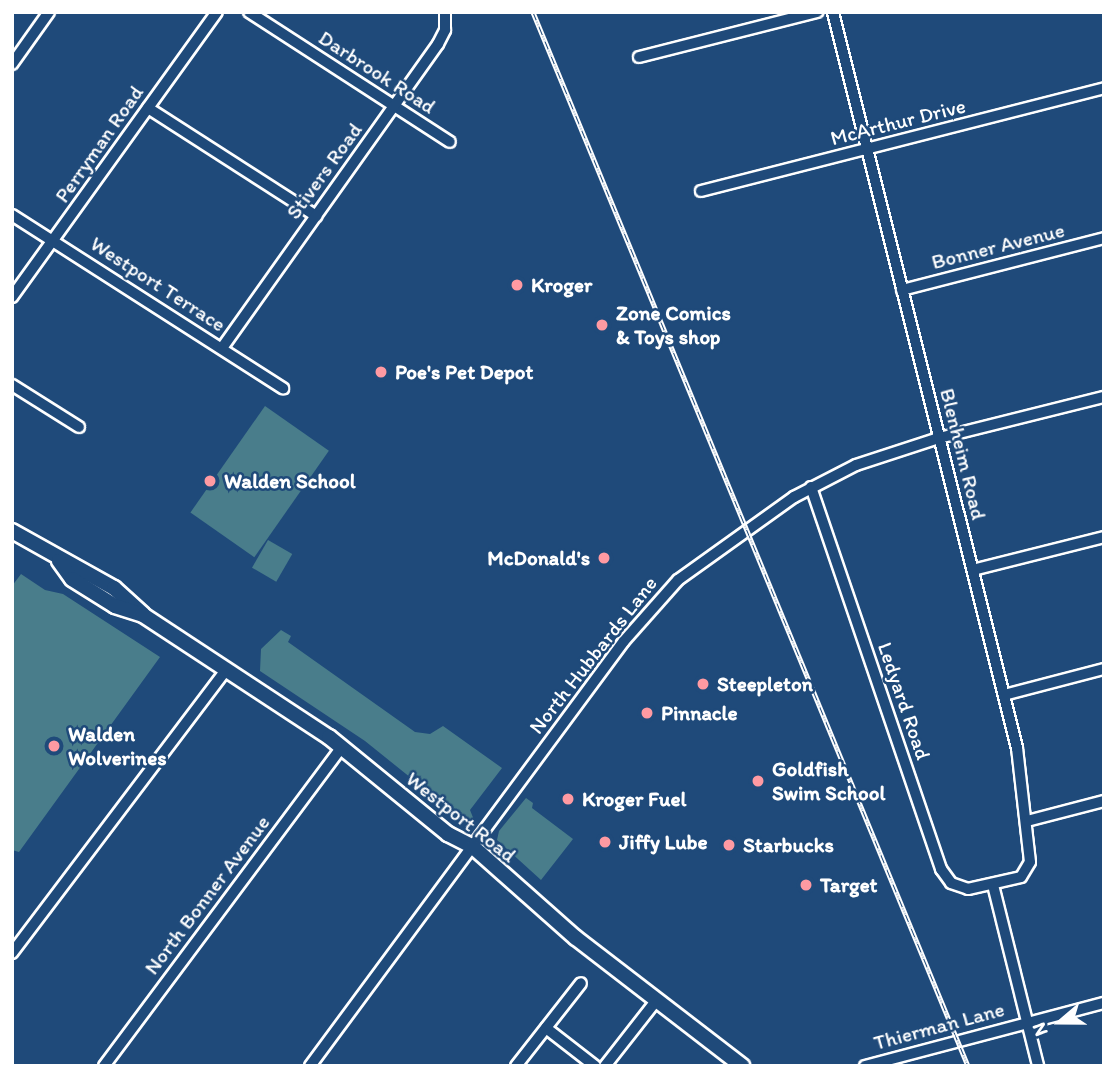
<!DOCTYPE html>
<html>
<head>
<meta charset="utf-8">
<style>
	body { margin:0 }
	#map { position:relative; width:1116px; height:1078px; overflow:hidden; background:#1f4a7a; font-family:Itim,sans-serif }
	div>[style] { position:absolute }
	.green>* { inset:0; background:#497d8b; transform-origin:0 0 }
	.roads { filter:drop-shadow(2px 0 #fff) drop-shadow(-2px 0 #fff) drop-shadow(0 2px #fff) drop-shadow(0 -2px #fff) }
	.street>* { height:10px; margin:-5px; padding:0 5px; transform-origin:5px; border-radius:5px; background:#1f4a7a }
	.secondary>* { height:14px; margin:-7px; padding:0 7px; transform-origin:7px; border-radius:7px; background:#1f4a7a }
	.rail>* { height:5px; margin-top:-2.5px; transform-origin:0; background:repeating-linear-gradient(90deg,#1f4a7a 0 8px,#fff 0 16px); box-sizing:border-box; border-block:2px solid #fff }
	.dots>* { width:19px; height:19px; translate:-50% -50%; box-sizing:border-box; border:4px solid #1f4a7a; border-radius:50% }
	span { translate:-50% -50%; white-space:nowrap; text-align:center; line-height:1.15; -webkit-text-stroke:5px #1f4a7a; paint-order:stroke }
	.street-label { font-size:21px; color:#fff }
	.poi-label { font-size:21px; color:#fff; font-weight:700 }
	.left { translate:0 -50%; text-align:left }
	.right { translate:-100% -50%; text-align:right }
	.frame { position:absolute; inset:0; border:14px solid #fff; pointer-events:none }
	.north { position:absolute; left:1025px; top:987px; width:70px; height:70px; -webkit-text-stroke:5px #1f4a7a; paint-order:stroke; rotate:250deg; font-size:19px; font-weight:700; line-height:28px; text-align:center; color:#fff }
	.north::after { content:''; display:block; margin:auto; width:24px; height:32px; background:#fff; clip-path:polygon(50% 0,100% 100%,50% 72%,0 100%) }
</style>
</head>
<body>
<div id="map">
	<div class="green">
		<div style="left:265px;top:406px;width:78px;height:130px;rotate:35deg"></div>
		<div style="left:268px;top:540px;width:28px;height:32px;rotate:30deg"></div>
		<div style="clip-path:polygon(21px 574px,45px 590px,63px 594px,160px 657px,19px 852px,12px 850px,12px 586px)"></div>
		<div style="clip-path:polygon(281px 630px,291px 636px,288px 642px,415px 732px,430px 734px,443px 726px,502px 768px,470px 810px,474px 820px,462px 819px,365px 741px,260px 671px,261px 649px)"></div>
		<div style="clip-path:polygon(526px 798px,533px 803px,532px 808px,573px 839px,541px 880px,497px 840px,499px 831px)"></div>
	</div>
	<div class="roads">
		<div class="street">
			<div style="left:249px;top:12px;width:239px;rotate:32.9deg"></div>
			<div style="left:639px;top:57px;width:184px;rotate:-14.2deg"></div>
			<div style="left:12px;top:64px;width:64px;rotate:-54.6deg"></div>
			<div style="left:148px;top:108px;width:200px;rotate:32.7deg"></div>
			<div style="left:701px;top:191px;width:416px;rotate:-14.3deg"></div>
			<div style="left:12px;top:215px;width:322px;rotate:32.6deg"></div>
			<div style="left:902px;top:290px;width:209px;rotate:-14.4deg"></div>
			<div style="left:12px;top:297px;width:351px;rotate:-54.3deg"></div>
			<div style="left:222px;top:348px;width:373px;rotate:-54.6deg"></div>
			<div style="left:438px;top:44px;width:16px;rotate:-63deg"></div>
			<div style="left:445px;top:30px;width:18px;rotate:-90deg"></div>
			<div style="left:12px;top:385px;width:79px;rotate:32.1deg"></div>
			<div style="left:811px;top:487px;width:404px;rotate:71.2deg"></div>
			<div style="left:941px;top:869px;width:17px;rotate:54deg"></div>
			<div style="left:951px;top:883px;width:18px;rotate:19deg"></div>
			<div style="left:968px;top:889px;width:54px;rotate:-12.8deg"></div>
			<div style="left:1021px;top:877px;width:17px;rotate:-59deg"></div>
			<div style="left:1030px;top:862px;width:115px;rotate:-96.5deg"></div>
			<div style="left:1017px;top:748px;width:759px;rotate:-104.04deg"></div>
			<div style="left:973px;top:570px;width:135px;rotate:-14.1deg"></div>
			<div style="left:1004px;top:695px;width:103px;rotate:-14.6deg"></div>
			<div style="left:1027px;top:821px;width:80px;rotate:-14.6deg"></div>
			<div style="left:993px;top:885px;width:187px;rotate:76deg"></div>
			<div style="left:12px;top:953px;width:356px;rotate:-52.9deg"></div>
			<div style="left:546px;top:1028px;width:62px;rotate:37.8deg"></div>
			<div style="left:104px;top:1066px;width:397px;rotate:-53.3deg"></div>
			<div style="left:310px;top:1066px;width:528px;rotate:-53.54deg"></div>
			<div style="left:624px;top:641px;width:81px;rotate:-48.5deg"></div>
			<div style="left:678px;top:580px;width:143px;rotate:-35.6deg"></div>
			<div style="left:794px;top:497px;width:70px;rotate:-27.3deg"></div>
			<div style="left:856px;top:465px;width:87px;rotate:-18deg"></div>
			<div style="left:939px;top:438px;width:170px;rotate:-14deg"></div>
			<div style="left:516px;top:1066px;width:105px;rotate:-51.9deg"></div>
			<div style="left:605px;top:1066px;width:83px;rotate:-51.9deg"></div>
			<div style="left:865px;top:1066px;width:247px;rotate:-14.8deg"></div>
		</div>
		<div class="secondary">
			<div style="left:12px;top:531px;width:117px;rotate:29.2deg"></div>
			<div style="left:114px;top:588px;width:39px;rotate:42deg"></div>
			<div style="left:59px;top:561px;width:22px;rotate:54deg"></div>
			<div style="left:72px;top:579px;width:51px;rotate:32.1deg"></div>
			<div style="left:115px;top:606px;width:29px;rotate:18deg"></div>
			<div style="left:143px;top:615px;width:222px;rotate:33.3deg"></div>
			<div style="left:329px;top:737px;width:154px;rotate:39.2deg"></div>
			<div style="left:448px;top:834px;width:28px;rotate:27deg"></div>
			<div style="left:473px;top:847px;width:137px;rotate:41.5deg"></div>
			<div style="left:576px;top:938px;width:210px;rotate:37.6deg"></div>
		</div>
	</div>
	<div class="rail">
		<div style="left:533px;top:12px;width:1140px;rotate:67.57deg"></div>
	</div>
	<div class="dots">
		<div style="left:517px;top:285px;background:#ff9aa2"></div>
		<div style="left:602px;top:325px;background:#ff9aa2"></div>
		<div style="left:381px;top:372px;background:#ff9aa2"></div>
		<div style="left:210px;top:481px;background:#ff9aa2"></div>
		<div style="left:604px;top:558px;background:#ff9aa2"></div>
		<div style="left:703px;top:684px;background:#ff9aa2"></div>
		<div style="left:647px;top:713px;background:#ff9aa2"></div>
		<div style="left:54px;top:746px;background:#ff9aa2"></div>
		<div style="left:758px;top:781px;background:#ff9aa2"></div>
		<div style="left:568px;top:799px;background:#ff9aa2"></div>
		<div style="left:605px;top:842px;background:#ff9aa2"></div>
		<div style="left:729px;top:845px;background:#ff9aa2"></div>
		<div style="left:806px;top:885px;background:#ff9aa2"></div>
	</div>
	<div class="street-label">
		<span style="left:377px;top:72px;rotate:33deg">Darbrook Road</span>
		<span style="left:898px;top:122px;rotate:-14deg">McArthur Drive</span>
		<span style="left:99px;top:144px;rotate:-55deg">Perryman Road</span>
		<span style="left:324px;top:171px;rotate:-54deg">Stivers Road</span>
		<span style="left:998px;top:246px;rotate:-14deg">Bonner Avenue</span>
		<span style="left:158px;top:284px;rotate:33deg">Westport Terrace</span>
		<span style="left:963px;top:454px;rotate:76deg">Blenheim Road</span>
		<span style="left:593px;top:655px;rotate:-52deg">North Hubbards Lane</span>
		<span style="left:904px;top:701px;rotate:71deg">Ledyard Road</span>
		<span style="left:461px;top:817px;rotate:38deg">Westport Road</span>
		<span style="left:207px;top:895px;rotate:-53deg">North Bonner Avenue</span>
		<span style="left:939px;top:1026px;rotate:-15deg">Thierman Lane</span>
	</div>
	<div class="poi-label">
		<span class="left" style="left:531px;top:285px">Kroger</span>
		<span class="left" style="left:616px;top:325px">Zone Comics<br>&amp; Toys shop</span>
		<span class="left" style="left:395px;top:372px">Poe's Pet Depot</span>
		<span class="left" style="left:224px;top:481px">Walden School</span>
		<span class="right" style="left:590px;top:558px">McDonald's</span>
		<span class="left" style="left:717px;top:684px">Steepleton</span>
		<span class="left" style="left:661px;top:713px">Pinnacle</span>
		<span class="left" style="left:68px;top:746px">Walden<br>Wolverines</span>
		<span class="left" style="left:772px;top:781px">Goldfish<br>Swim School</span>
		<span class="left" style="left:582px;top:799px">Kroger Fuel</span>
		<span class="left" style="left:619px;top:842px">Jiffy Lube</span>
		<span class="left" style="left:743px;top:845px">Starbucks</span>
		<span class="left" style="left:820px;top:885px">Target</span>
	</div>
	<div class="frame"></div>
	<div class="north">N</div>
</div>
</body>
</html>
